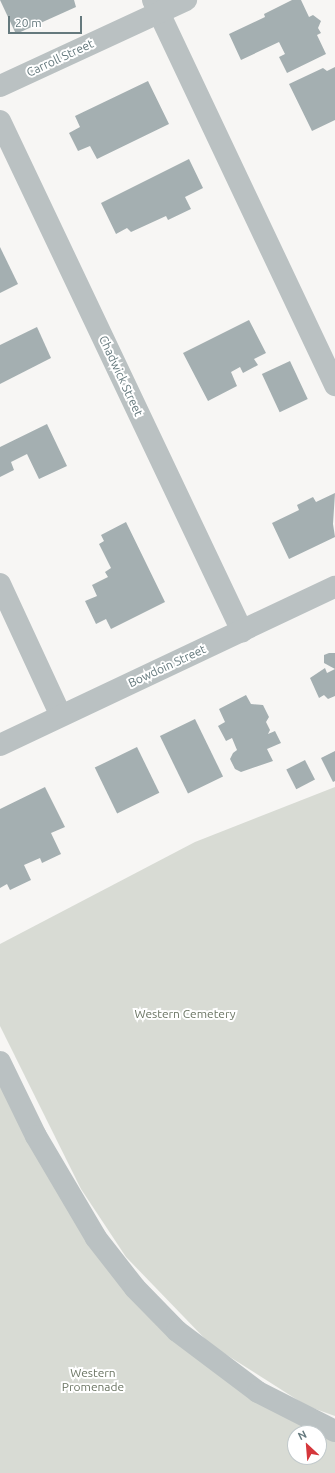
<!DOCTYPE html>
<html>
<head>
<meta charset="utf-8">
<style>
	body { margin:0 }
	#map { position:relative; width:335px; height:1473px; overflow:hidden; background:#f7f6f4; font-family:Ubuntu,sans-serif }
	div>[style] { position:absolute }
	.green>* { inset:0; background:#d8dbd4 }
	.building>* { inset:0; background:#a4afb1; transform-origin:0 0 }
	.minor>* { height:22px; margin:-11px; padding:0 11px; transform-origin:11px; border-radius:11px; background:#bac1c2 }
	span { translate:-50% -50%; white-space:nowrap; text-align:center; line-height:1.15; -webkit-text-stroke:4px #fff; paint-order:stroke }
	.street-label { font-size:12px; color:#65797d }
	.park-label { font-size:12px; color:#6b7563 }
	.north { position:absolute; left:287px; top:1425px; width:40px; height:40px; box-sizing:border-box; background:#fff; border:1px solid #c1c9cb; border-radius:50%; rotate:334deg; font-size:11px; font-weight:700; line-height:16px; text-align:center; color:#65797d }
	.north::after { content:''; display:block; margin:auto; width:14px; height:18px; background:#d5373c; clip-path:polygon(50% 0,100% 100%,50% 72%,0 100%) }
	.scale { position:absolute; left:8px; top:16px; width:74px; height:18px; box-sizing:border-box; border:2px solid #65797d; border-top:0; padding-left:5px; font-size:12px; line-height:14px; white-space:nowrap; color:#65797d; -webkit-text-stroke:3px #fff; paint-order:stroke }
</style>
</head>
<body>
<div id="map">
	<div class="green">
		<div style="clip-path:polygon(335px 787px,335px 1416px,307px 1406px,211px 1345px,126px 1257px,81px 1189px,0 1026px,0 944px,195px 842px)"></div>
		<div style="clip-path:polygon(evenodd,0 1061px,96px 1238px,177px 1331px,335px 1431px,335px 1473px,0 1473px,0 1061px,295px 1433px,319px 1433px,319px 1457px,295px 1457px,295px 1433px)"></div>
	</div>
	<div class="building">
		<div style="clip-path:polygon(0 0,74px 0,76px 7px,16px 34px)"></div>
		<div style="clip-path:polygon(292px 0,301px 0,309px 17px,313px 15px,321px 21px,318px 28px,321px 33px,317px 35px,326px 54px,287px 73px,279px 57px,285px 54px,279px 42px,241px 60px,229px 34px,265px 17px,264px 14px)"></div>
		<div style="clip-path:polygon(335px 67px,335px 120px,312px 131px,289px 84px,323px 68px,327px 71px)"></div>
		<div style="clip-path:polygon(148px 81px,169px 124px,97px 159px,90px 146px,78px 151px,69px 133px,80px 127px,75px 116px)"></div>
		<div style="clip-path:polygon(189px 159px,203px 188px,185px 197px,191px 209px,168px 220px,166px 216px,131px 232px,127px 228px,116px 234px,101px 203px)"></div>
		<div style="clip-path:polygon(0 247px,18px 284px,0 293px)"></div>
		<div style="clip-path:polygon(249px 320px,266px 353px,254px 359px,258px 365px,243px 373px,240px 367px,231px 372px,237px 386px,208px 401px,183px 353px)"></div>
		<div style="clip-path:polygon(37px 327px,51px 358px,0 384px,0 345px)"></div>
		<div style="left:290px;top:361px;width:42px;height:31px;rotate:65deg"></div>
		<div style="clip-path:polygon(47px 424px,67px 466px,39px 479px,27px 454px,11px 462px,14px 470px,0 477px,0 447px)"></div>
		<div style="clip-path:polygon(335px 493px,333px 524px,335px 537px,289px 559px,272px 523px,299px 510px,297px 505px,313px 497px,316px 502px)"></div>
		<div style="clip-path:polygon(126px 522px,165px 602px,111px 629px,106px 619px,96px 624px,85px 601px,97px 596px,92px 585px,108px 577px,105px 572px,111px 568px,99px 544px,104px 541px,101px 535px)"></div>
		<div style="clip-path:polygon(329px 653px,335px 653px,335px 669px,324px 663px,324px 655px)"></div>
		<div style="clip-path:polygon(325px 668px,327px 673px,335px 669px,335px 696px,328px 699px,324px 695px,319px 698px,310px 678px)"></div>
		<div style="clip-path:polygon(246px 695px,251px 704px,263px 705px,269px 717px,266px 722px,270px 730px,268px 734px,275px 731px,281px 743px,267px 749px,273px 761px,241px 772px,235px 769px,230px 759px,233px 753px,237px 750px,232px 738px,226px 741px,218px 726px,225px 722px,219px 709px)"></div>
		<div style="left:195px;top:719px;width:64px;height:39px;rotate:64deg"></div>
		<div style="left:137px;top:747px;width:51px;height:47px;rotate:64deg"></div>
		<div style="clip-path:polygon(335px 751px,335px 781px,333px 782px,321px 758px)"></div>
		<div style="left:305px;top:760px;width:22px;height:21px;rotate:63deg"></div>
		<div style="clip-path:polygon(45px 787px,65px 827px,51px 833px,61px 854px,42px 863px,40px 858px,24px 865px,31px 880px,10px 890px,7px 884px,0 888px,0 809px)"></div>
	</div>
	<div class="minor">
		<div style="left:153px;top:0;width:426px;rotate:64.7deg"></div>
		<div style="left:0;top:86px;width:205px;rotate:-24.8deg"></div>
		<div style="left:0;top:121px;width:565px;rotate:64.62deg"></div>
		<div style="left:0;top:584px;width:145px;rotate:65.2deg"></div>
		<div style="left:0;top:745px;width:370px;rotate:-25.3deg"></div>
		<div style="left:0;top:1062px;width:82px;rotate:64.1deg"></div>
		<div style="left:36px;top:1136px;width:118px;rotate:59.5deg"></div>
		<div style="left:96px;top:1238px;width:63px;rotate:52deg"></div>
		<div style="left:135px;top:1288px;width:60px;rotate:45.7deg"></div>
		<div style="left:177px;top:1331px;width:101px;rotate:37deg"></div>
		<div style="left:258px;top:1392px;width:86px;rotate:26.9deg"></div>
	</div>
	<div class="street-label">
		<span style="left:60px;top:58px;rotate:-25deg">Carroll Street</span>
		<span style="left:121px;top:376px;rotate:65deg">Chadwick Street</span>
		<span style="left:167px;top:666px;rotate:-25deg">Bowdoin Street</span>
	</div>
	<div class="park-label">
		<span style="left:185px;top:1014px">Western Cemetery</span>
		<span style="left:93px;top:1380px">Western<br>Promenade</span>
	</div>
	<div class="north">N</div>
	<div class="scale">20 m</div>
</div>
</body>
</html>
